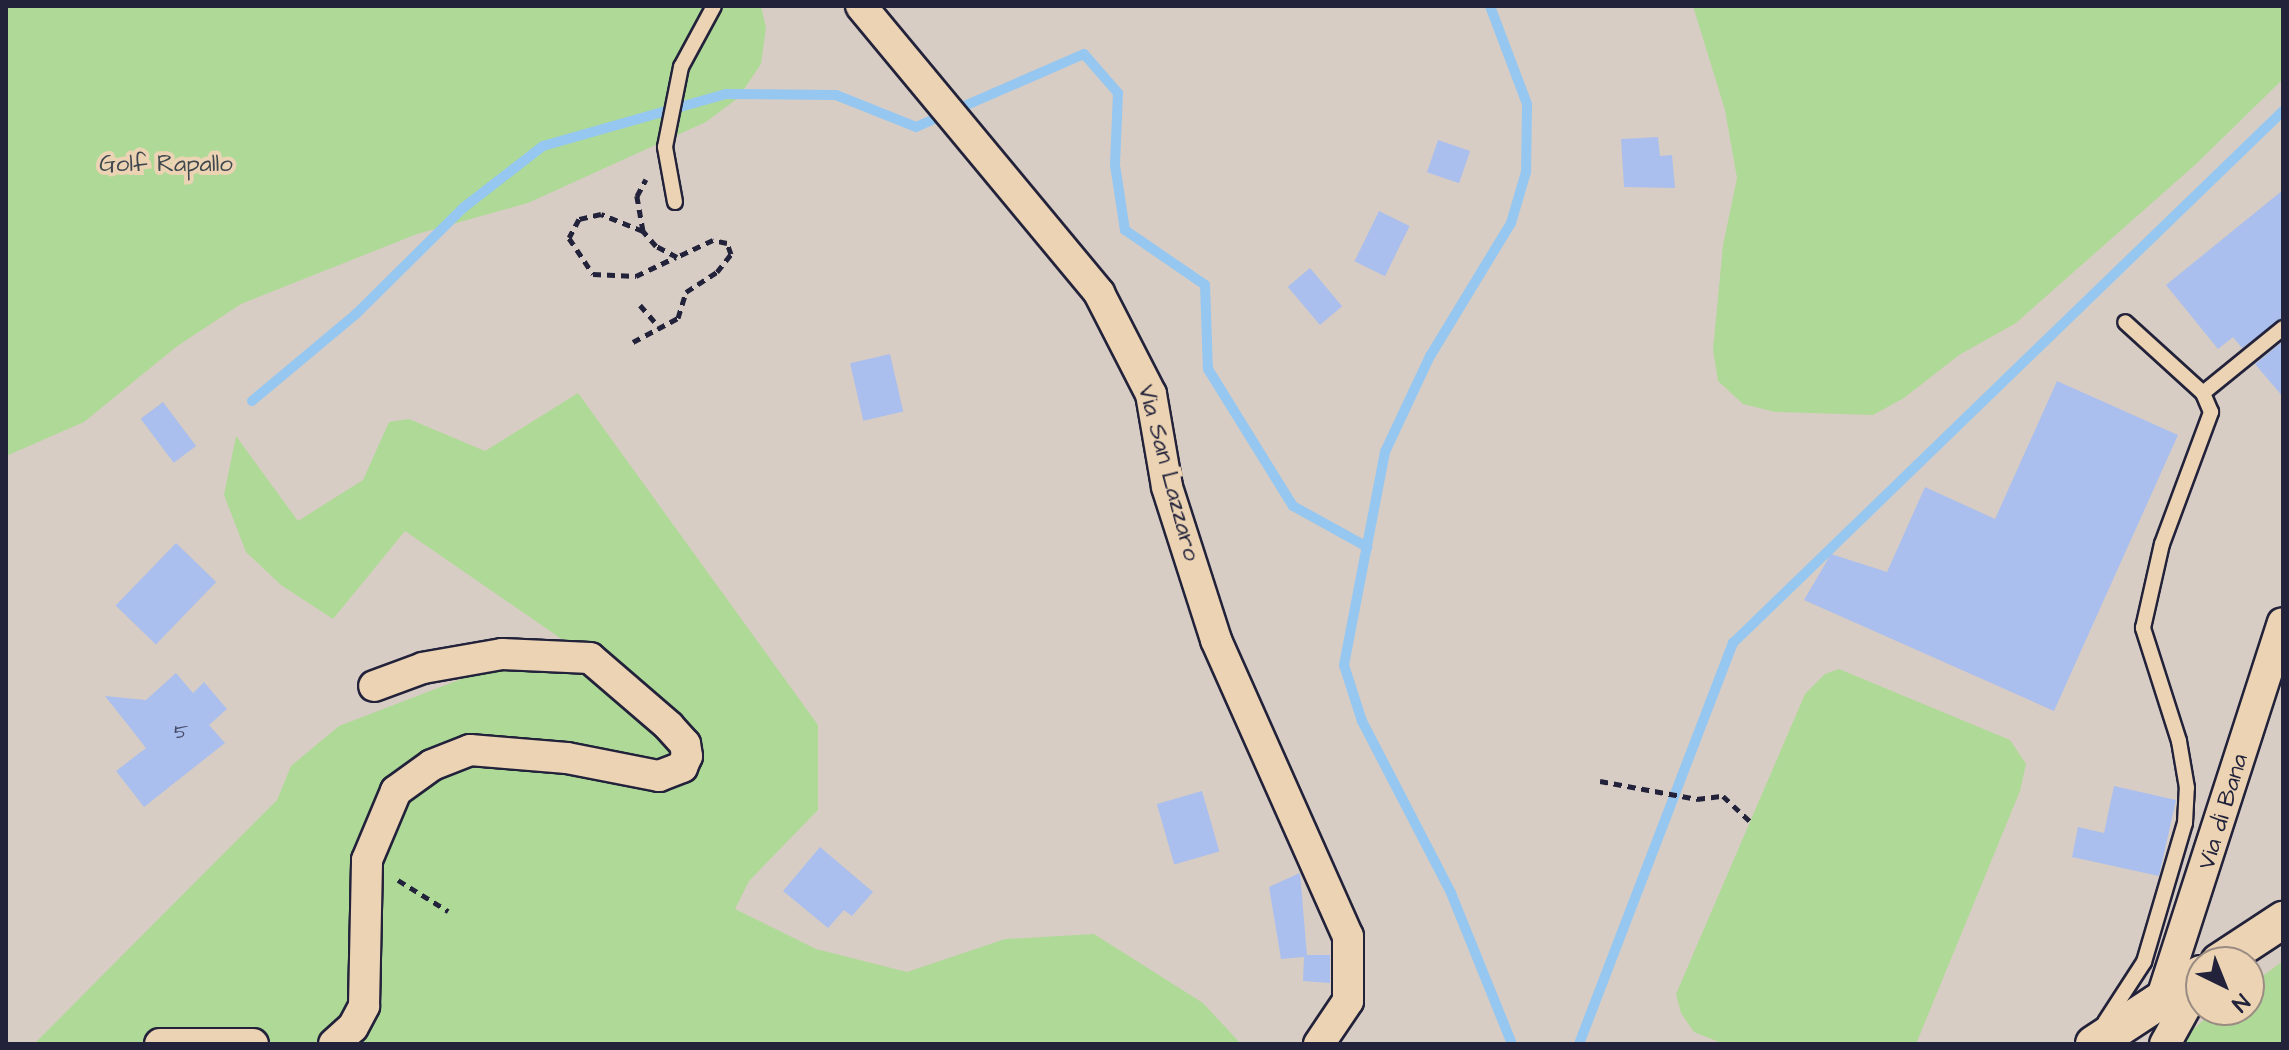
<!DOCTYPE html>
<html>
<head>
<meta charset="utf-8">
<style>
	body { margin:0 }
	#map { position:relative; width:2289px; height:1050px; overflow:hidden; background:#d8cdc4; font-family:"Architects Daughter",sans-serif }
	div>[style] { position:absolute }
	.green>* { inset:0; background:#afd997 }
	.stream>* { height:10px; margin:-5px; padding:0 5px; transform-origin:5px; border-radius:5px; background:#95c7f1 }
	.building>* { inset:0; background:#aabfed; transform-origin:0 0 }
	.path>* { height:5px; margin-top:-2.5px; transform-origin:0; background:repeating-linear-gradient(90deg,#22223b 0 8px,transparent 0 14px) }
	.roads { filter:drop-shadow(2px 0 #22223b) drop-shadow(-2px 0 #22223b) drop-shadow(0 2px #22223b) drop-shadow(0 -2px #22223b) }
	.service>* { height:14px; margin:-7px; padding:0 7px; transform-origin:7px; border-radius:7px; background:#ebd3b3 }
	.minor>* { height:30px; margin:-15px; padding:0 15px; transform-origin:15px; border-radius:15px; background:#ebd3b3 }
	.tertiary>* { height:36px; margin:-18px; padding:0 18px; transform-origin:18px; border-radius:18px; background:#ebd3b3 }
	span { translate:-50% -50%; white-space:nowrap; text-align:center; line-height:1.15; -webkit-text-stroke:8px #ebd3b3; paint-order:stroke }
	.number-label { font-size:20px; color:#444968 }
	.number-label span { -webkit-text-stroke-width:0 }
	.park-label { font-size:24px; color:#3e474d }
	.street-label { font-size:24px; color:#22223b }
	.frame { position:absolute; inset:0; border:8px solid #22223b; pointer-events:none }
	.north { position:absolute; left:2185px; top:946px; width:80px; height:80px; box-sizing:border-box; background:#ebd3b3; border:2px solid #9b8c83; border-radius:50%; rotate:137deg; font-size:22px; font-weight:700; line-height:32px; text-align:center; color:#22223b }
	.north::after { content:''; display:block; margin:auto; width:28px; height:36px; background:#22223b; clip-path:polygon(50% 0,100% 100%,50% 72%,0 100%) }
</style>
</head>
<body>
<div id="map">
	<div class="green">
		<div style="clip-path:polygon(6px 6px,761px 6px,766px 28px,761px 64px,738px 98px,706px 122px,528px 203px,417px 234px,241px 304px,176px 347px,84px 422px,6px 456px)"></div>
		<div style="clip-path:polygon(1693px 6px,2283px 6px,2283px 79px,2196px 164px,2016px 323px,1959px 355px,1904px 398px,1873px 415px,1775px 412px,1743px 404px,1718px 381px,1713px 350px,1723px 245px,1737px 178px,1725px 110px)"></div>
		<div style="clip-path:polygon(578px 393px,818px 725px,818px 810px,749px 881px,735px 909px,816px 949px,907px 972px,1005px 939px,1094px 934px,1203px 1003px,1241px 1044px,34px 1044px,277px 800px,291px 766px,339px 726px,563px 640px,405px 531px,333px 619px,281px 585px,246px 552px,224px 495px,236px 436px,298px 521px,363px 480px,389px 422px,409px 419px,485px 451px)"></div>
		<div style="clip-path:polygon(1839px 669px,2010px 740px,2026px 764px,2020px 791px,1916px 1044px,1724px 1044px,1694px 1032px,1681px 1013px,1676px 994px,1805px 694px,1825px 674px)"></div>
		<div style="clip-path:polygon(2283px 961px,2283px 1044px,2175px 1044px,2216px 1010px,2249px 1010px,2249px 986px)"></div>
	</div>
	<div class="stream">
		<div style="left:1490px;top:6px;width:105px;rotate:69.3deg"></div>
		<div style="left:1527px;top:104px;width:68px;rotate:90.8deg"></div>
		<div style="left:1526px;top:172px;width:53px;rotate:106.4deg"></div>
		<div style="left:1511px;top:223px;width:156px;rotate:121.3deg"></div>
		<div style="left:1430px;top:356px;width:106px;rotate:115.1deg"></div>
		<div style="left:1385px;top:452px;width:217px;rotate:100.9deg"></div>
		<div style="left:1344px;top:665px;width:59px;rotate:72.2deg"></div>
		<div style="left:1362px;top:721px;width:194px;rotate:62.6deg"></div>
		<div style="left:1451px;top:893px;width:163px;rotate:68deg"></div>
		<div style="left:252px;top:401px;width:136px;rotate:-39.9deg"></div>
		<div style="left:356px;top:314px;width:151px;rotate:-44.7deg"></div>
		<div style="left:463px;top:208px;width:101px;rotate:-37.8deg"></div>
		<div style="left:543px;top:146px;width:190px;rotate:-15.9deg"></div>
		<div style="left:726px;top:94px;width:110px;rotate:0.5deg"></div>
		<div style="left:836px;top:95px;width:86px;rotate:21.8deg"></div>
		<div style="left:916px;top:127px;width:183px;rotate:-23.5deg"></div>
		<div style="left:1084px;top:54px;width:52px;rotate:48.9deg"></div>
		<div style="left:1118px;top:93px;width:72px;rotate:92.4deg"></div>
		<div style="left:1115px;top:165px;width:66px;rotate:81.3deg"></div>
		<div style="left:1125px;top:230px;width:97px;rotate:34.5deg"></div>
		<div style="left:1205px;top:285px;width:84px;rotate:88deg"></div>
		<div style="left:1208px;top:369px;width:161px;rotate:58.2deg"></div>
		<div style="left:1293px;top:506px;width:85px;rotate:29deg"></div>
		<div style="left:1579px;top:1044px;width:430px;rotate:-69deg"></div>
		<div style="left:1733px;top:643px;width:765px;rotate:-44.05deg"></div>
	</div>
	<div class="building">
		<div style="clip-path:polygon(1658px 137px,1660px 156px,1672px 155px,1675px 188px,1624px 187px,1621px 139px)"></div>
		<div style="left:1438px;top:140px;width:34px;height:34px;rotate:19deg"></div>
		<div style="clip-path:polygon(2283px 190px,2283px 318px,2242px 348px,2233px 337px,2218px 349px,2166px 285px)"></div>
		<div style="left:1379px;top:211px;width:34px;height:56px;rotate:26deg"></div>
		<div style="left:1310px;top:268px;width:50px;height:29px;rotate:50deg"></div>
		<div style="clip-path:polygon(2283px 341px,2283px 397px,2255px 364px)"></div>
		<div style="left:890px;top:354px;width:59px;height:41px;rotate:77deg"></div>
		<div style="clip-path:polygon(2057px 381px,2178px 435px,2054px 711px,1804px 600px,1831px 554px,1887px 572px,1925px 487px,1995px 519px)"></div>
		<div style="left:163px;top:402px;width:55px;height:28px;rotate:53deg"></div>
		<div style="left:176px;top:543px;width:56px;height:87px;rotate:44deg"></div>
		<div style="clip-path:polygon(176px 673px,193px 693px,204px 682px,227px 709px,209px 725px,225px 743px,144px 807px,116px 771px,146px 748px,105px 696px,146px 700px)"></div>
		<div style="clip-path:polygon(2114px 786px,2176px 800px,2159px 876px,2072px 857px,2078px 827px,2104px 833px)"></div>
		<div style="left:1202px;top:791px;width:63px;height:47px;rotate:74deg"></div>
		<div style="clip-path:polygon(820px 847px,873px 892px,852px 916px,844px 910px,828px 928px,783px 891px)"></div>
		<div style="clip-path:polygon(1300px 873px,1307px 955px,1330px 955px,1330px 983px,1303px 981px,1304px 957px,1281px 959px,1269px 887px)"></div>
	</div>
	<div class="path">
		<div style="left:643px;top:231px;width:45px;rotate:-158deg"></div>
		<div style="left:601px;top:214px;width:23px;rotate:167deg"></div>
		<div style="left:579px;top:219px;width:21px;rotate:118deg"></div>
		<div style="left:569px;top:238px;width:43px;rotate:56.3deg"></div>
		<div style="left:593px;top:274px;width:43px;rotate:2.7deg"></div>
		<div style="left:636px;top:276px;width:44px;rotate:-25.4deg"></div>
		<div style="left:640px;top:305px;width:30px;rotate:49deg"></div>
		<div style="left:633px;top:342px;width:51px;rotate:-28.1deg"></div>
		<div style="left:678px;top:318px;width:27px;rotate:-73deg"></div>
		<div style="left:686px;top:292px;width:37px;rotate:-33deg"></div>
		<div style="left:717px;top:272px;width:23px;rotate:-52deg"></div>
		<div style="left:731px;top:254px;width:12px;rotate:-110deg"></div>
		<div style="left:727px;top:243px;width:14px;rotate:-168deg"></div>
		<div style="left:713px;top:240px;width:40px;rotate:155deg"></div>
		<div style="left:677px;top:257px;width:24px;rotate:-152deg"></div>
		<div style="left:656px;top:246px;width:20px;rotate:-131deg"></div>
		<div style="left:643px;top:231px;width:36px;rotate:-100deg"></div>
		<div style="left:637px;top:196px;width:19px;rotate:-62deg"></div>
		<div style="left:1600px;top:781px;width:99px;rotate:10.5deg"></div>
		<div style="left:1697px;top:799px;width:26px;rotate:-7deg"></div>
		<div style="left:1723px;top:796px;width:37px;rotate:43deg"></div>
		<div style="left:398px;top:880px;width:59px;rotate:31.8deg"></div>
	</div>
	<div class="roads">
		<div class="service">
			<div style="left:675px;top:202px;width:56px;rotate:-100.3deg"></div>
			<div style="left:665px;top:147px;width:82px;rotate:-78.7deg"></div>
			<div style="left:681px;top:67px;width:69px;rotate:-61.6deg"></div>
			<div style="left:2203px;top:393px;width:103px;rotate:-39.1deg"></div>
			<div style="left:2105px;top:1022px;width:72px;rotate:-57deg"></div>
			<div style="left:2144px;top:962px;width:145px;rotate:-73.6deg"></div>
			<div style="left:2185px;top:823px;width:35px;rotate:-87deg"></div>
			<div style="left:2187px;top:788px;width:48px;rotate:-99.7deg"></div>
			<div style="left:2179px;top:741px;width:119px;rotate:-107.7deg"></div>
			<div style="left:2143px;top:628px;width:86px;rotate:-77.3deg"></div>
			<div style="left:2162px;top:544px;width:141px;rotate:-69.6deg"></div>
			<div style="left:2211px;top:412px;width:21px;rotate:-113deg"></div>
			<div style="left:2203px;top:393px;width:105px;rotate:-137.7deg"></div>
		</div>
		<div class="minor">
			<div style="left:861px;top:6px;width:373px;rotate:50.3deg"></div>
			<div style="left:1099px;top:293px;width:114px;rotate:62.8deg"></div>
			<div style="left:1151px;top:394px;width:94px;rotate:80.2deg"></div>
			<div style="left:1167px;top:487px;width:161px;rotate:72.2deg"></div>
			<div style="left:1216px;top:640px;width:324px;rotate:66deg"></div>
			<div style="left:1348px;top:936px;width:65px;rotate:90deg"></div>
			<div style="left:1348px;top:1001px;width:52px;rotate:124deg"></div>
			<div style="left:2161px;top:1000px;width:396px;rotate:-72.1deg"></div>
			<div style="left:160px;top:1044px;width:93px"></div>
			<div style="left:334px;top:1044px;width:25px;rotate:-42deg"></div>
			<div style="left:353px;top:1027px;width:24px;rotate:-62deg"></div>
			<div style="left:364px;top:1006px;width:146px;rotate:-88.8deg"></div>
			<div style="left:367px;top:860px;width:75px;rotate:-67.2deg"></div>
			<div style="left:396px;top:791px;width:44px;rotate:-35.8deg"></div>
			<div style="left:432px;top:765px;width:41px;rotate:-21.5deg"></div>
			<div style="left:470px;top:750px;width:97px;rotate:4.7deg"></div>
			<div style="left:567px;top:758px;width:94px;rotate:11.1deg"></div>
			<div style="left:659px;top:776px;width:25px;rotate:-21deg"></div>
			<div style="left:682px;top:767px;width:12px;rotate:-66deg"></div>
			<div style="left:687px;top:756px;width:12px;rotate:-99deg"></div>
			<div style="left:685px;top:744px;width:24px;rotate:-132deg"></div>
			<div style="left:669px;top:726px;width:104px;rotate:-139.3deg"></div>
			<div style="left:590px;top:658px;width:88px;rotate:-177.4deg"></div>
			<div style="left:502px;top:654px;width:80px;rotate:170deg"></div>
			<div style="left:423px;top:668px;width:52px;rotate:159.8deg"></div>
			<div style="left:2165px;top:1044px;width:74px;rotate:-61deg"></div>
		</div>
		<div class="tertiary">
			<div style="left:2219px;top:962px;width:77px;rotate:-33.3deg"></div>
			<div style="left:2094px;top:1044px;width:128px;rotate:-33.2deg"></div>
		</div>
	</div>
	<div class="number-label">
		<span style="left:181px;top:732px">5</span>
	</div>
	<div class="park-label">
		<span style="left:166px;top:165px">Golf Rapallo</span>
	</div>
	<div class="street-label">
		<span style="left:1168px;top:473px;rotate:75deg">Via San Lazzaro</span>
		<span style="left:2224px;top:812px;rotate:-73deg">Via di Bana</span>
	</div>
	<div class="frame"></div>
	<div class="north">N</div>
</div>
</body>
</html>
